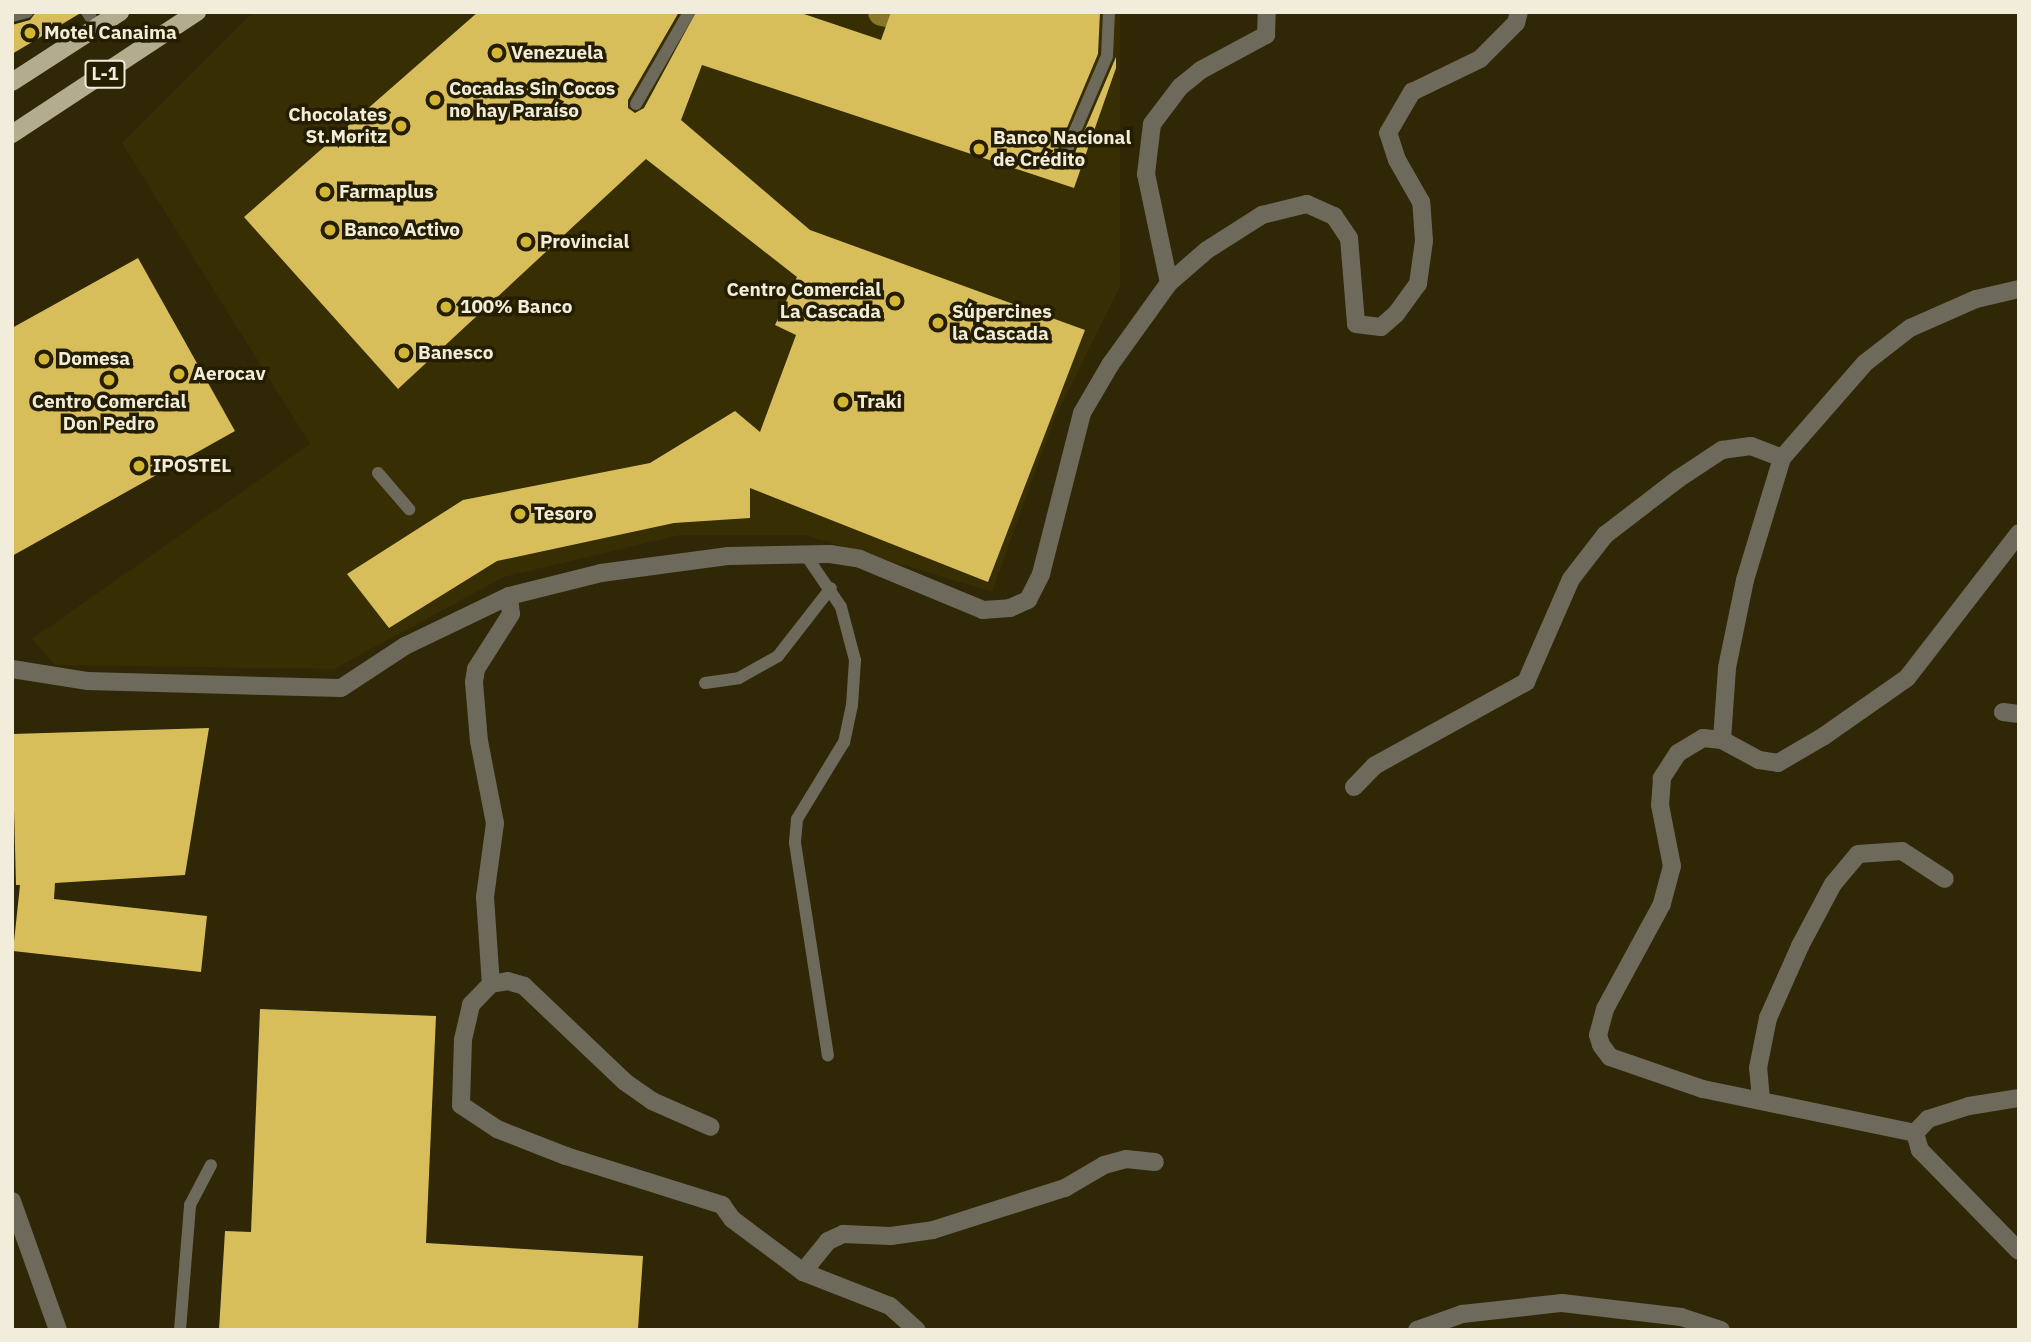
<!DOCTYPE html>
<html>
<head>
<meta charset="utf-8">
<style>
	body { margin:0 }
	#map { position:relative; width:2031px; height:1342px; overflow:hidden; background:#2f2706; font-family:"IBM Plex Sans",sans-serif }
	div>[style] { position:absolute }
	.built>* { inset:0; background:#382e03 }
	.canal>* { height:28px; margin:-14px; padding:0 14px; transform-origin:14px; border-radius:14px; background:#897629 }
	.building>* { inset:0; background:#d7be5b }
	.service>* { height:12px; margin:-6px; padding:0 6px; transform-origin:6px; border-radius:6px; background:#6d6a5b }
	.minor>* { height:18px; margin:-9px; padding:0 9px; transform-origin:9px; border-radius:9px; background:#6d6a5b }
	.tertiary>* { height:18px; margin:-9px; padding:0 9px; transform-origin:9px; border-radius:9px; background:#6d6a5b }
	.primary>* { height:18px; margin:-9px; padding:0 9px; transform-origin:9px; border-radius:9px; background:#b4ac8e }
	.dots>* { width:19px; height:19px; translate:-50% -50%; box-sizing:border-box; border:4px solid #251d00; border-radius:50% }
	span { translate:-50% -50%; white-space:nowrap; text-align:center; line-height:1.15; -webkit-text-stroke:7px #251d00; paint-order:stroke }
	.shield-label span { padding:2px 5px; background:#251d00; border:2px solid; border-radius:5px; -webkit-text-stroke-width:0 }
	.shield-label { font-size:18px; color:#f1edda; font-weight:700 }
	.poi-label { font-size:19px; color:#f1edda; font-weight:700 }
	.left { translate:0 -50%; text-align:left }
	.right { translate:-100% -50%; text-align:right }
	.frame { position:absolute; inset:0; border:14px solid #f1edda; pointer-events:none }
</style>
</head>
<body>
<div id="map">
	<div class="built">
		<div style="clip-path:polygon(253px 12px,1120px 12px,1120px 286px,1054px 420px,992px 592px,805px 535px,680px 535px,504px 577px,334px 669px,55px 665px,32px 639px,310px 444px,122px 143px)"></div>
	</div>
	<div class="canal">
		<div style="left:882px;top:12px;width:4px;rotate:14deg"></div>
	</div>
	<div class="building">
		<div style="clip-path:polygon(36px 12px,79px 14px,12px 54px,12px 25px,30px 20px)"></div>
		<div style="clip-path:polygon(478px 12px,679px 12px,628px 100px,628px 108px,635px 113px,644px 108px,696px 12px,798px 12px,881px 40px,891px 12px,1100px 12px,1098px 54px,1058px 149px,1062px 160px,1074px 155px,1116px 57px,1116px 68px,1074px 188px,702px 65px,681px 120px,810px 230px,1085px 330px,988px 582px,750px 488px,750px 518px,674px 523px,497px 561px,389px 628px,347px 574px,463px 500px,650px 463px,735px 411px,760px 432px,796px 335px,775px 325px,797px 277px,646px 159px,398px 389px,244px 217px)"></div>
		<div style="clip-path:polygon(138px 258px,235px 431px,12px 556px,12px 328px)"></div>
		<div style="clip-path:polygon(209px 728px,185px 875px,55px 883px,54px 899px,207px 916px,201px 972px,13px 951px,20px 885px,16px 885px,12px 734px)"></div>
		<div style="clip-path:polygon(260px 1009px,436px 1016px,426px 1243px,643px 1256px,638px 1329px,219px 1330px,225px 1231px,251px 1232px)"></div>
	</div>
	<div class="service">
		<div style="left:87px;top:12px;width:18px;rotate:56deg"></div>
		<div style="left:12px;top:16px;width:16px;rotate:-15deg"></div>
		<div style="left:636px;top:104px;width:104px;rotate:-60deg"></div>
		<div style="left:1066px;top:152px;width:104px;rotate:-66.9deg"></div>
		<div style="left:1107px;top:56px;width:44px;rotate:-87.4deg"></div>
		<div style="left:378px;top:473px;width:48px;rotate:49.3deg"></div>
		<div style="left:805px;top:554px;width:64px;rotate:55.8deg"></div>
		<div style="left:841px;top:607px;width:55px;rotate:75.2deg"></div>
		<div style="left:855px;top:660px;width:45px;rotate:93.8deg"></div>
		<div style="left:852px;top:705px;width:38px;rotate:102deg"></div>
		<div style="left:844px;top:742px;width:90px;rotate:121.4deg"></div>
		<div style="left:797px;top:819px;width:24px;rotate:95deg"></div>
		<div style="left:795px;top:843px;width:215px;rotate:81.2deg"></div>
		<div style="left:705px;top:683px;width:34px;rotate:-8deg"></div>
		<div style="left:739px;top:678px;width:45px;rotate:-29.4deg"></div>
		<div style="left:778px;top:656px;width:86px;rotate:-52.1deg"></div>
		<div style="left:180px;top:1330px;width:125px;rotate:-85.4deg"></div>
		<div style="left:190px;top:1205px;width:45px;rotate:-62.3deg"></div>
	</div>
	<div class="minor">
		<div style="left:1169px;top:283px;width:111px;rotate:-101.9deg"></div>
		<div style="left:1146px;top:174px;width:50px;rotate:-83.2deg"></div>
		<div style="left:1152px;top:124px;width:46px;rotate:-52.9deg"></div>
		<div style="left:1180px;top:87px;width:27px;rotate:-39deg"></div>
		<div style="left:1201px;top:70px;width:74px;rotate:-28.3deg"></div>
		<div style="left:1266px;top:35px;width:23px;rotate:-88deg"></div>
		<div style="left:2019px;top:289px;width:44px;rotate:166.9deg"></div>
		<div style="left:1976px;top:299px;width:72px;rotate:156.3deg"></div>
		<div style="left:1910px;top:328px;width:57px;rotate:142.1deg"></div>
		<div style="left:1865px;top:363px;width:126px;rotate:131.1deg"></div>
		<div style="left:1782px;top:458px;width:127px;rotate:106.9deg"></div>
		<div style="left:1745px;top:580px;width:90px;rotate:101.6deg"></div>
		<div style="left:1727px;top:668px;width:72px;rotate:94deg"></div>
		<div style="left:1722px;top:740px;width:42px;rotate:28.4deg"></div>
		<div style="left:1759px;top:760px;width:19px;rotate:9deg"></div>
		<div style="left:1778px;top:763px;width:53px;rotate:-30.4deg"></div>
		<div style="left:1824px;top:736px;width:101px;rotate:-34.9deg"></div>
		<div style="left:1907px;top:678px;width:183px;rotate:-52.3deg"></div>
		<div style="left:509px;top:596px;width:18px;rotate:84deg"></div>
		<div style="left:511px;top:614px;width:65px;rotate:122.5deg"></div>
		<div style="left:476px;top:669px;width:13px;rotate:99deg"></div>
		<div style="left:474px;top:682px;width:59px;rotate:85.2deg"></div>
		<div style="left:479px;top:741px;width:84px;rotate:79deg"></div>
		<div style="left:495px;top:823px;width:75px;rotate:97.7deg"></div>
		<div style="left:485px;top:897px;width:87px;rotate:86.1deg"></div>
		<div style="left:491px;top:984px;width:29px;rotate:134deg"></div>
		<div style="left:471px;top:1005px;width:36px;rotate:103deg"></div>
		<div style="left:463px;top:1040px;width:65px;rotate:91.8deg"></div>
		<div style="left:461px;top:1105px;width:43px;rotate:33.7deg"></div>
		<div style="left:497px;top:1129px;width:74px;rotate:21.4deg"></div>
		<div style="left:566px;top:1156px;width:164px;rotate:17.4deg"></div>
		<div style="left:722px;top:1205px;width:17px;rotate:54deg"></div>
		<div style="left:732px;top:1219px;width:89px;rotate:36.7deg"></div>
		<div style="left:803px;top:1272px;width:93px;rotate:21.3deg"></div>
		<div style="left:890px;top:1306px;width:36px;rotate:42deg"></div>
		<div style="left:12px;top:669px;width:77px;rotate:9deg"></div>
		<div style="left:88px;top:681px;width:253px;rotate:1.6deg"></div>
		<div style="left:341px;top:688px;width:77px;rotate:-33.3deg"></div>
		<div style="left:405px;top:646px;width:115px;rotate:-25.7deg"></div>
		<div style="left:509px;top:596px;width:95px;rotate:-14deg"></div>
		<div style="left:601px;top:573px;width:129px;rotate:-7.6deg"></div>
		<div style="left:729px;top:556px;width:101px;rotate:-1.1deg"></div>
		<div style="left:830px;top:554px;width:30px;rotate:9deg"></div>
		<div style="left:860px;top:559px;width:133px;rotate:22.5deg"></div>
		<div style="left:983px;top:610px;width:27px;rotate:-4deg"></div>
		<div style="left:1010px;top:608px;width:20px;rotate:-24deg"></div>
		<div style="left:1028px;top:600px;width:29px;rotate:-63deg"></div>
		<div style="left:1041px;top:574px;width:166px;rotate:-75.7deg"></div>
		<div style="left:1082px;top:413px;width:56px;rotate:-59.7deg"></div>
		<div style="left:1110px;top:365px;width:101px;rotate:-54.3deg"></div>
		<div style="left:1169px;top:283px;width:50px;rotate:-41deg"></div>
		<div style="left:1207px;top:250px;width:65px;rotate:-32.5deg"></div>
		<div style="left:1262px;top:215px;width:46px;rotate:-13.7deg"></div>
		<div style="left:1307px;top:204px;width:30px;rotate:24deg"></div>
		<div style="left:1334px;top:216px;width:27px;rotate:56deg"></div>
		<div style="left:1349px;top:238px;width:86px;rotate:85.3deg"></div>
		<div style="left:1356px;top:324px;width:25px;rotate:7deg"></div>
		<div style="left:1381px;top:327px;width:20px;rotate:-41deg"></div>
		<div style="left:1396px;top:314px;width:37px;rotate:-54deg"></div>
		<div style="left:1418px;top:284px;width:43px;rotate:-82.1deg"></div>
		<div style="left:1424px;top:241px;width:39px;rotate:-94deg"></div>
		<div style="left:1421px;top:202px;width:48px;rotate:-119.7deg"></div>
		<div style="left:1397px;top:160px;width:28px;rotate:-108deg"></div>
		<div style="left:1388px;top:133px;width:48px;rotate:-59.7deg"></div>
		<div style="left:1412px;top:92px;width:76px;rotate:-25.9deg"></div>
		<div style="left:1480px;top:59px;width:51px;rotate:-45deg"></div>
		<div style="left:1516px;top:23px;width:11px;rotate:-75deg"></div>
		<div style="left:2003px;top:712px;width:16px;rotate:7deg"></div>
		<div style="left:1722px;top:740px;width:19px;rotate:-174deg"></div>
		<div style="left:1703px;top:738px;width:29px;rotate:149deg"></div>
		<div style="left:1678px;top:753px;width:30px;rotate:123deg"></div>
		<div style="left:1662px;top:778px;width:27px;rotate:94deg"></div>
		<div style="left:1660px;top:805px;width:62px;rotate:78.9deg"></div>
		<div style="left:1672px;top:866px;width:39px;rotate:105deg"></div>
		<div style="left:1662px;top:904px;width:119px;rotate:118.5deg"></div>
		<div style="left:1605px;top:1009px;width:27px;rotate:105deg"></div>
		<div style="left:1598px;top:1035px;width:10px;rotate:73deg"></div>
		<div style="left:1601px;top:1045px;width:15px;rotate:53deg"></div>
		<div style="left:1610px;top:1057px;width:98px;rotate:19deg"></div>
		<div style="left:1703px;top:1089px;width:217px;rotate:11.7deg"></div>
		<div style="left:1354px;top:787px;width:29px;rotate:-46deg"></div>
		<div style="left:1374px;top:766px;width:174px;rotate:-28.9deg"></div>
		<div style="left:1526px;top:682px;width:112px;rotate:-66.4deg"></div>
		<div style="left:1571px;top:579px;width:56px;rotate:-52.3deg"></div>
		<div style="left:1605px;top:535px;width:92px;rotate:-37.5deg"></div>
		<div style="left:1678px;top:479px;width:53px;rotate:-33.4deg"></div>
		<div style="left:1722px;top:450px;width:29px;rotate:-8deg"></div>
		<div style="left:1751px;top:446px;width:33px;rotate:21deg"></div>
		<div style="left:491px;top:984px;width:17px;rotate:-10deg"></div>
		<div style="left:508px;top:981px;width:17px;rotate:17deg"></div>
		<div style="left:524px;top:986px;width:139px;rotate:43.5deg"></div>
		<div style="left:625px;top:1082px;width:33px;rotate:35deg"></div>
		<div style="left:652px;top:1101px;width:64px;rotate:23.8deg"></div>
		<div style="left:1761px;top:1100px;width:32px;rotate:-95deg"></div>
		<div style="left:1758px;top:1068px;width:51px;rotate:-78.7deg"></div>
		<div style="left:1768px;top:1018px;width:79px;rotate:-66deg"></div>
		<div style="left:1800px;top:946px;width:70px;rotate:-62deg"></div>
		<div style="left:1833px;top:884px;width:39px;rotate:-50deg"></div>
		<div style="left:1858px;top:854px;width:44px;rotate:-3.9deg"></div>
		<div style="left:1902px;top:851px;width:51px;rotate:33.1deg"></div>
		<div style="left:1915px;top:1133px;width:18px;rotate:74deg"></div>
		<div style="left:1920px;top:1150px;width:141px;rotate:45.6deg"></div>
		<div style="left:1915px;top:1133px;width:19px;rotate:-47deg"></div>
		<div style="left:1928px;top:1119px;width:43px;rotate:-17.6deg"></div>
		<div style="left:1969px;top:1106px;width:51px;rotate:-9.1deg"></div>
		<div style="left:803px;top:1272px;width:40px;rotate:-51deg"></div>
		<div style="left:828px;top:1241px;width:17px;rotate:-25deg"></div>
		<div style="left:843px;top:1234px;width:48px;rotate:2.4deg"></div>
		<div style="left:891px;top:1236px;width:42px;rotate:-8.1deg"></div>
		<div style="left:933px;top:1230px;width:139px;rotate:-17.7deg"></div>
		<div style="left:1065px;top:1188px;width:45px;rotate:-30.5deg"></div>
		<div style="left:1104px;top:1165px;width:23px;rotate:-15deg"></div>
		<div style="left:1126px;top:1159px;width:29px;rotate:6deg"></div>
		<div style="left:1417px;top:1330px;width:48px;rotate:-19.6deg"></div>
		<div style="left:1462px;top:1314px;width:101px;rotate:-6.3deg"></div>
		<div style="left:1562px;top:1303px;width:120px;rotate:6.7deg"></div>
		<div style="left:1681px;top:1317px;width:42px;rotate:18deg"></div>
	</div>
	<div class="tertiary">
		<div style="left:12px;top:1201px;width:137px;rotate:70.4deg"></div>
	</div>
	<div class="primary">
		<div style="left:12px;top:82px;width:129px;rotate:-32.9deg"></div>
		<div style="left:12px;top:134px;width:222px;rotate:-33.4deg"></div>
	</div>
	<div class="dots">
		<div style="left:30px;top:33px;background:#d4b635"></div>
		<div style="left:497px;top:53px;background:#d4b635"></div>
		<div style="left:435px;top:100px;background:#d4b635"></div>
		<div style="left:401px;top:126px;background:#d4b635"></div>
		<div style="left:979px;top:149px;background:#d4b635"></div>
		<div style="left:325px;top:192px;background:#d4b635"></div>
		<div style="left:330px;top:230px;background:#d4b635"></div>
		<div style="left:526px;top:242px;background:#d4b635"></div>
		<div style="left:895px;top:301px;background:#d4b635"></div>
		<div style="left:446px;top:307px;background:#d4b635"></div>
		<div style="left:938px;top:323px;background:#d4b635"></div>
		<div style="left:404px;top:353px;background:#d4b635"></div>
		<div style="left:44px;top:359px;background:#d4b635"></div>
		<div style="left:179px;top:374px;background:#d4b635"></div>
		<div style="left:109px;top:380px;background:#d4b635"></div>
		<div style="left:843px;top:402px;background:#d4b635"></div>
		<div style="left:139px;top:466px;background:#d4b635"></div>
		<div style="left:520px;top:514px;background:#d4b635"></div>
	</div>
	<div class="shield-label">
		<span style="left:105px;top:74px">L-1</span>
	</div>
	<div class="poi-label">
		<span class="left" style="left:44px;top:33px">Motel Canaima</span>
		<span class="left" style="left:511px;top:53px">Venezuela</span>
		<span class="left" style="left:449px;top:100px">Cocadas Sin Cocos<br>no hay Paraíso</span>
		<span class="right" style="left:387px;top:126px">Chocolates<br>St.Moritz</span>
		<span class="left" style="left:993px;top:149px">Banco Nacional<br>de Crédito</span>
		<span class="left" style="left:339px;top:192px">Farmaplus</span>
		<span class="left" style="left:344px;top:230px">Banco Activo</span>
		<span class="left" style="left:540px;top:242px">Provincial</span>
		<span class="right" style="left:881px;top:301px">Centro Comercial<br>La Cascada</span>
		<span class="left" style="left:460px;top:307px">100% Banco</span>
		<span class="left" style="left:952px;top:323px">Súpercines<br>la Cascada</span>
		<span class="left" style="left:418px;top:353px">Banesco</span>
		<span class="left" style="left:58px;top:359px">Domesa</span>
		<span class="left" style="left:193px;top:374px">Aerocav</span>
		<span style="left:109px;top:413px">Centro Comercial<br>Don Pedro</span>
		<span class="left" style="left:857px;top:402px">Traki</span>
		<span class="left" style="left:153px;top:466px">IPOSTEL</span>
		<span class="left" style="left:534px;top:514px">Tesoro</span>
	</div>
	<div class="frame"></div>
</div>
</body>
</html>
